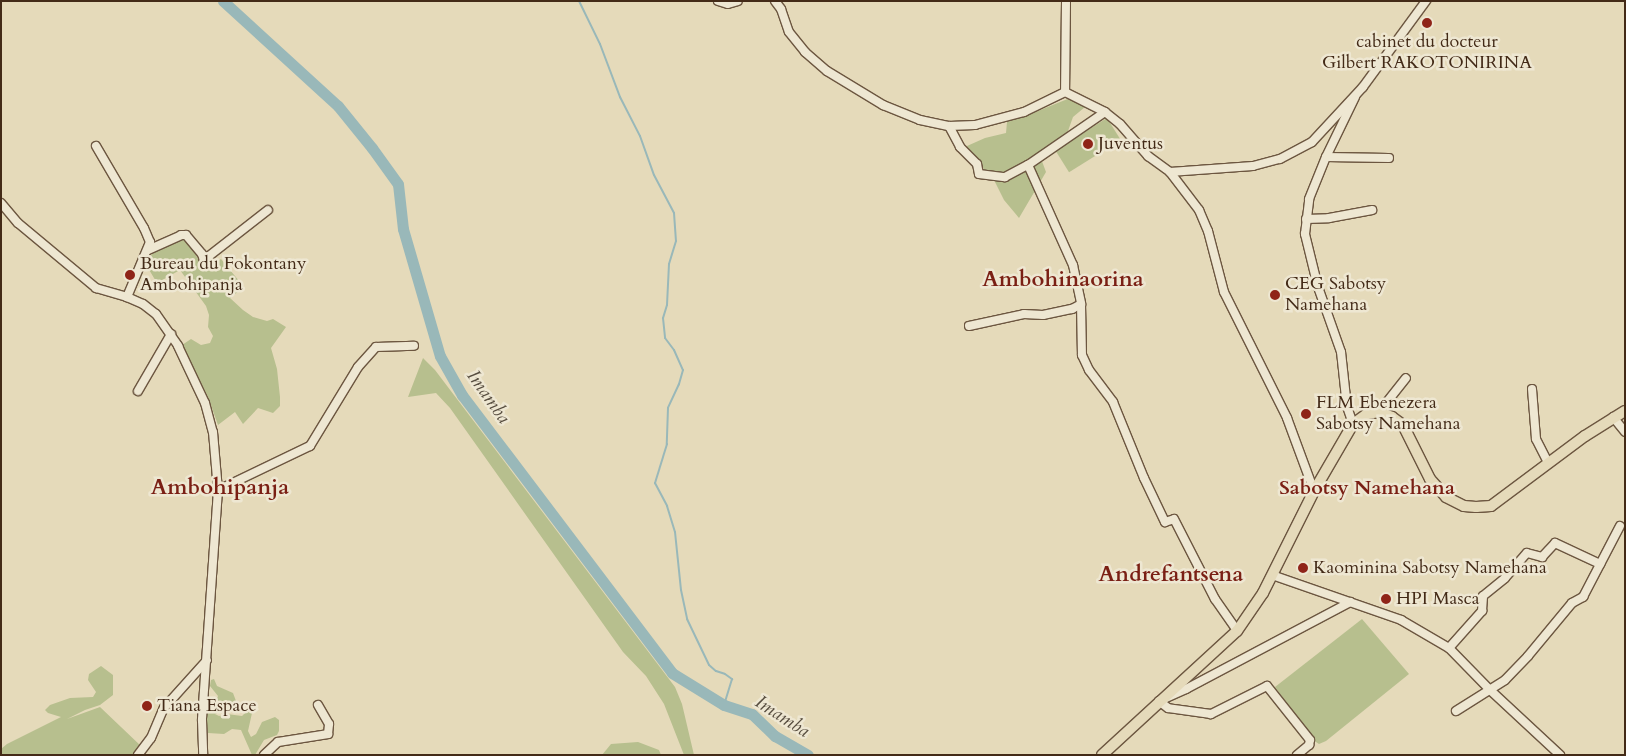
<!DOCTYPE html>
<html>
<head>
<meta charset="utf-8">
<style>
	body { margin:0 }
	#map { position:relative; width:1626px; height:756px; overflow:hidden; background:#e5daba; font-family:Cardo,serif }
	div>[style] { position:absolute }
	.green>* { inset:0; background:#b7bf8e; transform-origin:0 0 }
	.stream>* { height:2px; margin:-1px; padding:0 1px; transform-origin:1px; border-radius:1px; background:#99b8b9 }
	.river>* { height:11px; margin:-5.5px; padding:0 5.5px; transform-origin:5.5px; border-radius:5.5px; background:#99b8b9 }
	.roads { filter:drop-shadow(1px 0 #6c5640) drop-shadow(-1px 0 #6c5640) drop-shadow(0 1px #6c5640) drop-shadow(0 -1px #6c5640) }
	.minor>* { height:8px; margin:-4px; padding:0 4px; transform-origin:4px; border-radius:4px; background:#eee7d2 }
	.major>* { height:10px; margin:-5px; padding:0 5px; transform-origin:5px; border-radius:5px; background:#e5daba }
	.dots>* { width:14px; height:14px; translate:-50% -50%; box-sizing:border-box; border:2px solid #eee7d2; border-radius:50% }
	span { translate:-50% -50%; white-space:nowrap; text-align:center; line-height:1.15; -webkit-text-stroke:5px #eee7d2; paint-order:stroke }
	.poi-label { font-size:18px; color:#432a17 }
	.left { translate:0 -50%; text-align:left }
	.water-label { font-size:19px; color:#584e40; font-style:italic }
	.quarter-label { font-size:20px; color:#7a1f14; font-weight:700 }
	.district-label { font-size:22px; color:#7a1f14; font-weight:700 }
	.frame { position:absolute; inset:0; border:2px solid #432a17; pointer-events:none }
</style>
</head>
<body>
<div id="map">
	<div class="green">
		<div style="clip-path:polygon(1070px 98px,1085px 107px,1073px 117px,1068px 131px,1040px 156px,1046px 172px,1019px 218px,1004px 200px,993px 178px,966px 151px,967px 146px,985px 138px,1006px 133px,1007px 122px,1012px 119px,1028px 115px)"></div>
		<div style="left:1107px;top:118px;width:26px;height:61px;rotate:58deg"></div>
		<div style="clip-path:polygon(178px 238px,188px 241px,201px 264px,212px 259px,215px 263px,221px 259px,244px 287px,230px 298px,243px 310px,253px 317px,267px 321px,273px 319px,286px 327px,271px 348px,277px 369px,280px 397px,280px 406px,273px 413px,258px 408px,243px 424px,235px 412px,218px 425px,208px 397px,182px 345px,191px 339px,201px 345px,210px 343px,213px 336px,208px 327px,209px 315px,206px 306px,180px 270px,157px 283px,145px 263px,158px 247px)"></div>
		<div style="clip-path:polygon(423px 358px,435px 370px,675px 687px,682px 704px,694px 755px,684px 755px,664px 704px,646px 676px,623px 652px,450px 408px,436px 393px,408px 397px)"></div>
		<div style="clip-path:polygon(1362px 619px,1409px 674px,1326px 741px,1319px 744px,1313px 740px,1275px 687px)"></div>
		<div style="clip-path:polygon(101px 666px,113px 675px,113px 695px,100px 705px,85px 710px,67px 719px,100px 707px,142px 747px,137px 755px,1px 755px,1px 749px,7px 744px,61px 717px,48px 713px,45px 710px,50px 705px,70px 698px,93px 697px,96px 692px,88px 680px,89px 674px)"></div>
		<div style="clip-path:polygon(214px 679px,217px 686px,233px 693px,236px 701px,235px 705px,215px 714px,219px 716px,227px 714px,242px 716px,249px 709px,252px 713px,248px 731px,251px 737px,256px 734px,262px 722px,275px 717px,279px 720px,279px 731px,277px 735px,264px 740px,255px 755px,252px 755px,241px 730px,232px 729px,224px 734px,208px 733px,204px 704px,207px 701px,216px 701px,218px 696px,210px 686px,211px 680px)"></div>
		<div style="clip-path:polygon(638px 742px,659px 750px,661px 755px,602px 755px,611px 744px)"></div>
	</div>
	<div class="stream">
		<div style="left:579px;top:1px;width:48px;rotate:64deg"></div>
		<div style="left:600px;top:44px;width:57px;rotate:69.3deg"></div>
		<div style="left:620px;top:97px;width:44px;rotate:62.9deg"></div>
		<div style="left:640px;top:136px;width:41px;rotate:70.3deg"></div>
		<div style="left:654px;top:175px;width:43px;rotate:62.2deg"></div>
		<div style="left:674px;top:213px;width:28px;rotate:86deg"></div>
		<div style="left:676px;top:241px;width:24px;rotate:107deg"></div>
		<div style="left:669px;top:264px;width:41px;rotate:92.8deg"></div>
		<div style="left:667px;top:305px;width:14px;rotate:107deg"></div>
		<div style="left:663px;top:318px;width:20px;rotate:84deg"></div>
		<div style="left:665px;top:338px;width:15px;rotate:53deg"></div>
		<div style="left:674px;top:350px;width:22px;rotate:66deg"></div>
		<div style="left:683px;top:370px;width:15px;rotate:106deg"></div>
		<div style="left:679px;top:384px;width:26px;rotate:115deg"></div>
		<div style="left:668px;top:408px;width:36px;rotate:92deg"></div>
		<div style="left:667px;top:444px;width:41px;rotate:107.1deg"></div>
		<div style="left:655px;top:483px;width:26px;rotate:62deg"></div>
		<div style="left:667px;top:506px;width:27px;rotate:73deg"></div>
		<div style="left:675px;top:532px;width:58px;rotate:84.1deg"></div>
		<div style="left:681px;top:590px;width:30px;rotate:78deg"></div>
		<div style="left:687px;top:619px;width:51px;rotate:64.4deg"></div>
		<div style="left:709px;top:665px;width:9px;rotate:41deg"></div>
		<div style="left:716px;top:671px;width:9px;rotate:18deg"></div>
		<div style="left:725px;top:674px;width:9px;rotate:36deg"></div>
		<div style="left:732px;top:679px;width:27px;rotate:107deg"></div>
	</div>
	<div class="river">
		<div style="left:223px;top:1px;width:156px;rotate:42.4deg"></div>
		<div style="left:338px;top:106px;width:54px;rotate:51deg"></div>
		<div style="left:372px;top:148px;width:44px;rotate:54.2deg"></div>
		<div style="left:398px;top:184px;width:45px;rotate:83.7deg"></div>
		<div style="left:403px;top:229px;width:132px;rotate:73.8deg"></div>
		<div style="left:440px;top:356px;width:45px;rotate:60.6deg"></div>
		<div style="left:462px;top:395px;width:348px;rotate:52.9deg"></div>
		<div style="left:672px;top:673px;width:61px;rotate:31.6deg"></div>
		<div style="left:724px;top:705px;width:29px;rotate:18deg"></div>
		<div style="left:752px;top:714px;width:32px;rotate:44deg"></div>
		<div style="left:775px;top:736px;width:38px;rotate:30deg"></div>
	</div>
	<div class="roads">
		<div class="minor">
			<div style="left:718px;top:1px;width:10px;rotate:17deg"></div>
			<div style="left:728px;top:4px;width:10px;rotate:-17deg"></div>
			<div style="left:775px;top:1px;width:10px;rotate:53deg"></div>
			<div style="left:781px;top:9px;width:24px;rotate:71deg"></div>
			<div style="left:789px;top:32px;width:26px;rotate:51deg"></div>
			<div style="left:805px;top:52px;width:29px;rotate:41deg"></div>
			<div style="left:827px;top:71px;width:66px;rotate:31.3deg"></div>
			<div style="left:883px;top:105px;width:40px;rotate:22deg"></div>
			<div style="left:920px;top:120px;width:30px;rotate:12deg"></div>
			<div style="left:949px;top:126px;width:26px;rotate:-2deg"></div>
			<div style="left:975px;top:125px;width:51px;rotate:-14.9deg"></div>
			<div style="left:1024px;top:112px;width:46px;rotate:-26deg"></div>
			<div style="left:1066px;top:1px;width:91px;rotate:90.6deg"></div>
			<div style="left:1065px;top:92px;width:45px;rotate:26.6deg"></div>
			<div style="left:1105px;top:112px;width:19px;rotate:39deg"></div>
			<div style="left:1120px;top:124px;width:43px;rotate:48.8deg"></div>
			<div style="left:1148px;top:156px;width:27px;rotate:36deg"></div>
			<div style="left:1170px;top:172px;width:48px;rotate:52.7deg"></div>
			<div style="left:1199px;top:210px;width:23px;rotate:67deg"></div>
			<div style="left:1208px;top:231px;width:63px;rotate:75.3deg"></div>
			<div style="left:1224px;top:292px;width:141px;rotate:63.4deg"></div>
			<div style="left:1287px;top:418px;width:78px;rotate:69.7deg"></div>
			<div style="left:949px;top:126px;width:24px;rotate:62deg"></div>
			<div style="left:960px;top:147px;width:24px;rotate:45deg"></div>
			<div style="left:977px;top:164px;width:10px;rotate:79deg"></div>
			<div style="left:979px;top:174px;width:26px;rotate:7deg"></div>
			<div style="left:1005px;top:177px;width:26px;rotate:-28deg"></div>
			<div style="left:1028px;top:165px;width:93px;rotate:-34.5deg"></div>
			<div style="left:96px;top:146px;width:95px;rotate:59.7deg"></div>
			<div style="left:144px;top:228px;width:15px;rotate:67deg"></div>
			<div style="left:150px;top:242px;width:60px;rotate:112.7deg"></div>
			<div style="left:1326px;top:157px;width:63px;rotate:0.9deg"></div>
			<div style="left:1028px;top:165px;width:110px;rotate:65.8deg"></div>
			<div style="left:1073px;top:265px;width:40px;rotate:78deg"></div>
			<div style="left:1081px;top:304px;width:51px;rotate:88.9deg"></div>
			<div style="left:1082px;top:355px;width:17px;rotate:65deg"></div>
			<div style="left:1089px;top:370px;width:40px;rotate:53deg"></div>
			<div style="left:1113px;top:402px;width:82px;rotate:67.8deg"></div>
			<div style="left:1144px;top:478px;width:49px;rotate:64.5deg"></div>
			<div style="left:1165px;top:522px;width:9px;rotate:-18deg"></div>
			<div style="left:1174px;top:519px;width:90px;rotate:62.9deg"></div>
			<div style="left:1215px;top:599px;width:39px;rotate:55deg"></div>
			<div style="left:1170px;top:172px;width:83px;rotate:-4.1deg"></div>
			<div style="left:1253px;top:166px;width:28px;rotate:-15deg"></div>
			<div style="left:1280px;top:159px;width:36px;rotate:-28deg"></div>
			<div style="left:1312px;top:142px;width:75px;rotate:-47.2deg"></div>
			<div style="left:1363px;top:87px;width:107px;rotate:-53.8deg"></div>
			<div style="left:1px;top:203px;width:26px;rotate:50deg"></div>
			<div style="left:18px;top:223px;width:102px;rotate:39.8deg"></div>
			<div style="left:96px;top:288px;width:32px;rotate:16deg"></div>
			<div style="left:127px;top:297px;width:17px;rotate:24deg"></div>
			<div style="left:143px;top:304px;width:16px;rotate:38deg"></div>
			<div style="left:156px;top:314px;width:39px;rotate:55deg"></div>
			<div style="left:178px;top:346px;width:63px;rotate:64.7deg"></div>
			<div style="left:205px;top:403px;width:30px;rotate:75deg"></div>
			<div style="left:213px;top:432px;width:58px;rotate:85.1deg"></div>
			<div style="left:218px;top:490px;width:231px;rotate:94deg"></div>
			<div style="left:202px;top:720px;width:35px;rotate:88deg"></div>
			<div style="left:1306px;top:219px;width:23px;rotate:-2deg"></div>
			<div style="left:1329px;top:218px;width:44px;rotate:-10.5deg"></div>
			<div style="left:148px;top:250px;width:36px;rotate:-24deg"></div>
			<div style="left:181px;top:235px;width:5px"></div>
			<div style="left:186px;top:235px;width:25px;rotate:50deg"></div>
			<div style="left:202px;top:254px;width:6px;rotate:72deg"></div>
			<div style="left:204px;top:260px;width:81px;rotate:-38deg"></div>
			<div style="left:969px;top:326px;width:56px;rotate:-12.3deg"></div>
			<div style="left:1024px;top:314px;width:19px;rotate:3deg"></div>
			<div style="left:1043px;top:315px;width:30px;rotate:-12deg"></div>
			<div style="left:1072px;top:309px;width:10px;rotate:-29deg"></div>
			<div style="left:1532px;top:389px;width:50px;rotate:85.4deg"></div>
			<div style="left:1536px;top:439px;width:27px;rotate:63deg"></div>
			<div style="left:138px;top:391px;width:66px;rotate:-59.9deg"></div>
			<div style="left:1379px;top:412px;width:43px;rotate:-51.5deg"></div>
			<div style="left:1613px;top:417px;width:19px;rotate:51deg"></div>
			<div style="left:1353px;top:424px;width:18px;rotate:-109deg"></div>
			<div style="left:1347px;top:407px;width:55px;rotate:-96.2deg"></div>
			<div style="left:1341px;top:352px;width:69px;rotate:-109.5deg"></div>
			<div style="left:1318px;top:287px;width:55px;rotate:-103.8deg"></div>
			<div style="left:1305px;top:234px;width:35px;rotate:-83deg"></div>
			<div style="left:1309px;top:199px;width:45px;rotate:-68deg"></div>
			<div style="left:1326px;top:157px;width:67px;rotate:-64.2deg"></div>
			<div style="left:218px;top:490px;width:102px;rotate:-25.6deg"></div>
			<div style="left:310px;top:446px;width:92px;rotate:-58.7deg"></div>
			<div style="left:358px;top:367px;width:27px;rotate:-48deg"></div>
			<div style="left:376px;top:347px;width:38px;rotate:-2deg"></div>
			<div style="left:1272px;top:575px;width:137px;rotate:19.2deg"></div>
			<div style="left:1401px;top:620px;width:56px;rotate:30.3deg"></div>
			<div style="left:1449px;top:648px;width:57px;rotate:45.7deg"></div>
			<div style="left:1489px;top:689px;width:97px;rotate:42.9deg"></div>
			<div style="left:1449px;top:648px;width:50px;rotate:-48.3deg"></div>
			<div style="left:1482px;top:611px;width:15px;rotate:-86deg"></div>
			<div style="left:1483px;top:596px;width:28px;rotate:-39deg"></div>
			<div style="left:1505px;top:578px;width:33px;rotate:-49deg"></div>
			<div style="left:1527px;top:553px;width:16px;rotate:15deg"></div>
			<div style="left:1542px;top:557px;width:19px;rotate:-47deg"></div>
			<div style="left:1555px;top:543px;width:50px;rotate:25deg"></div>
			<div style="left:1456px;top:711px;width:58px;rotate:-32.3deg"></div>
			<div style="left:1505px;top:680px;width:33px;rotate:-46deg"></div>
			<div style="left:1528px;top:656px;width:69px;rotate:-50.3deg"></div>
			<div style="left:1572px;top:603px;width:13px;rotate:-29deg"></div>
			<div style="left:1583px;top:597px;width:80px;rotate:-62.5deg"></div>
			<div style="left:138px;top:755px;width:21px;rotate:-53deg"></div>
			<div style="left:151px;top:738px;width:33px;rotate:-67deg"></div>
			<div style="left:164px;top:708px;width:64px;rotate:-48.1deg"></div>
			<div style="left:264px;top:755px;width:19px;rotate:-43deg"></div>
			<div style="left:278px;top:742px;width:51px;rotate:-9.1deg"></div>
			<div style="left:328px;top:734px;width:10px;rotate:-84deg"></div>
			<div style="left:329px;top:724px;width:22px;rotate:-120deg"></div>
			<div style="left:1297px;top:755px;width:16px;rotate:-40deg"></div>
			<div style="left:1309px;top:745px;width:5px;rotate:-79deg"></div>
			<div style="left:1310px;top:740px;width:69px;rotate:-128.5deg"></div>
			<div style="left:1267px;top:686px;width:63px;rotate:153.4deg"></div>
			<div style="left:1211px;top:714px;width:43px;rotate:-172.1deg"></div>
			<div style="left:1168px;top:708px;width:11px;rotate:-142deg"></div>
			<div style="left:1159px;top:701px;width:30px;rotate:-24deg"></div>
			<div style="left:1186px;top:689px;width:186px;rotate:-27.9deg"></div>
		</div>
		<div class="major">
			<div style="left:1102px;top:755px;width:183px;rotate:-42.6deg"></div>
			<div style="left:1237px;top:631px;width:46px;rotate:-55.6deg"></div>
			<div style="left:1263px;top:593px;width:114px;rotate:-63.4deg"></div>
			<div style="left:1314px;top:491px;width:78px;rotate:-59.8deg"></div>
			<div style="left:1353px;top:424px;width:17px;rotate:-36deg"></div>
			<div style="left:1367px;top:414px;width:12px;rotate:-9deg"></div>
			<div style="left:1379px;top:412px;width:14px;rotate:21deg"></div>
			<div style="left:1392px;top:417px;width:14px;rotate:36deg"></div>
			<div style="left:1403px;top:425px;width:60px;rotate:63.4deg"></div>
			<div style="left:1430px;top:479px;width:24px;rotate:48deg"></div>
			<div style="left:1446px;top:497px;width:20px;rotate:27deg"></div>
			<div style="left:1464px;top:506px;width:12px;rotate:5deg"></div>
			<div style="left:1476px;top:507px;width:15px;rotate:-4deg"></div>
			<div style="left:1491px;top:506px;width:117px;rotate:-36.7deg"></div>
			<div style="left:1585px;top:436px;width:47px;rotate:-32deg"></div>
		</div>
	</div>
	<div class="dots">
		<div style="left:1427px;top:23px;background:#8f2418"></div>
		<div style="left:1088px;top:144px;background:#8f2418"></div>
		<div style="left:130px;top:275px;background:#8f2418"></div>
		<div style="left:1275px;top:295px;background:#8f2418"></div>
		<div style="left:1306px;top:414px;background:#8f2418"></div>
		<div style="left:1303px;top:568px;background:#8f2418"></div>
		<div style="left:1386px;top:599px;background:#8f2418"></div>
		<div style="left:147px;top:706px;background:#8f2418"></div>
	</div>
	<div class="poi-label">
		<span style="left:1427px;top:53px">cabinet du docteur<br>Gilbert RAKOTONIRINA</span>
		<span class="left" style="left:1098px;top:144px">Juventus</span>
		<span class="left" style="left:140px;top:275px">Bureau du Fokontany<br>Ambohipanja</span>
		<span class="left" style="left:1285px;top:295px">CEG Sabotsy<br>Namehana</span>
		<span class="left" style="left:1316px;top:414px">FLM Ebenezera<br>Sabotsy Namehana</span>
		<span class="left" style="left:1313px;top:568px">Kaominina Sabotsy Namehana</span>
		<span class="left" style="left:1396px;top:599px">HPI Masca</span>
		<span class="left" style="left:157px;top:706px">Tiana Espace</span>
	</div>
	<div class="water-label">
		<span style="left:488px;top:397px;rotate:55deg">Imamba</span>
		<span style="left:782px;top:717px;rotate:33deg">Imamba</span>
	</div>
	<div class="quarter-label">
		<span style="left:1367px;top:487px">Sabotsy Namehana</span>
	</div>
	<div class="district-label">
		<span style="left:1063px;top:280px">Ambohinaorina</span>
		<span style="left:220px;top:488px">Ambohipanja</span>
		<span style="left:1171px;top:575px">Andrefantsena</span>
	</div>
	<div class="frame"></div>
</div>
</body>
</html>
